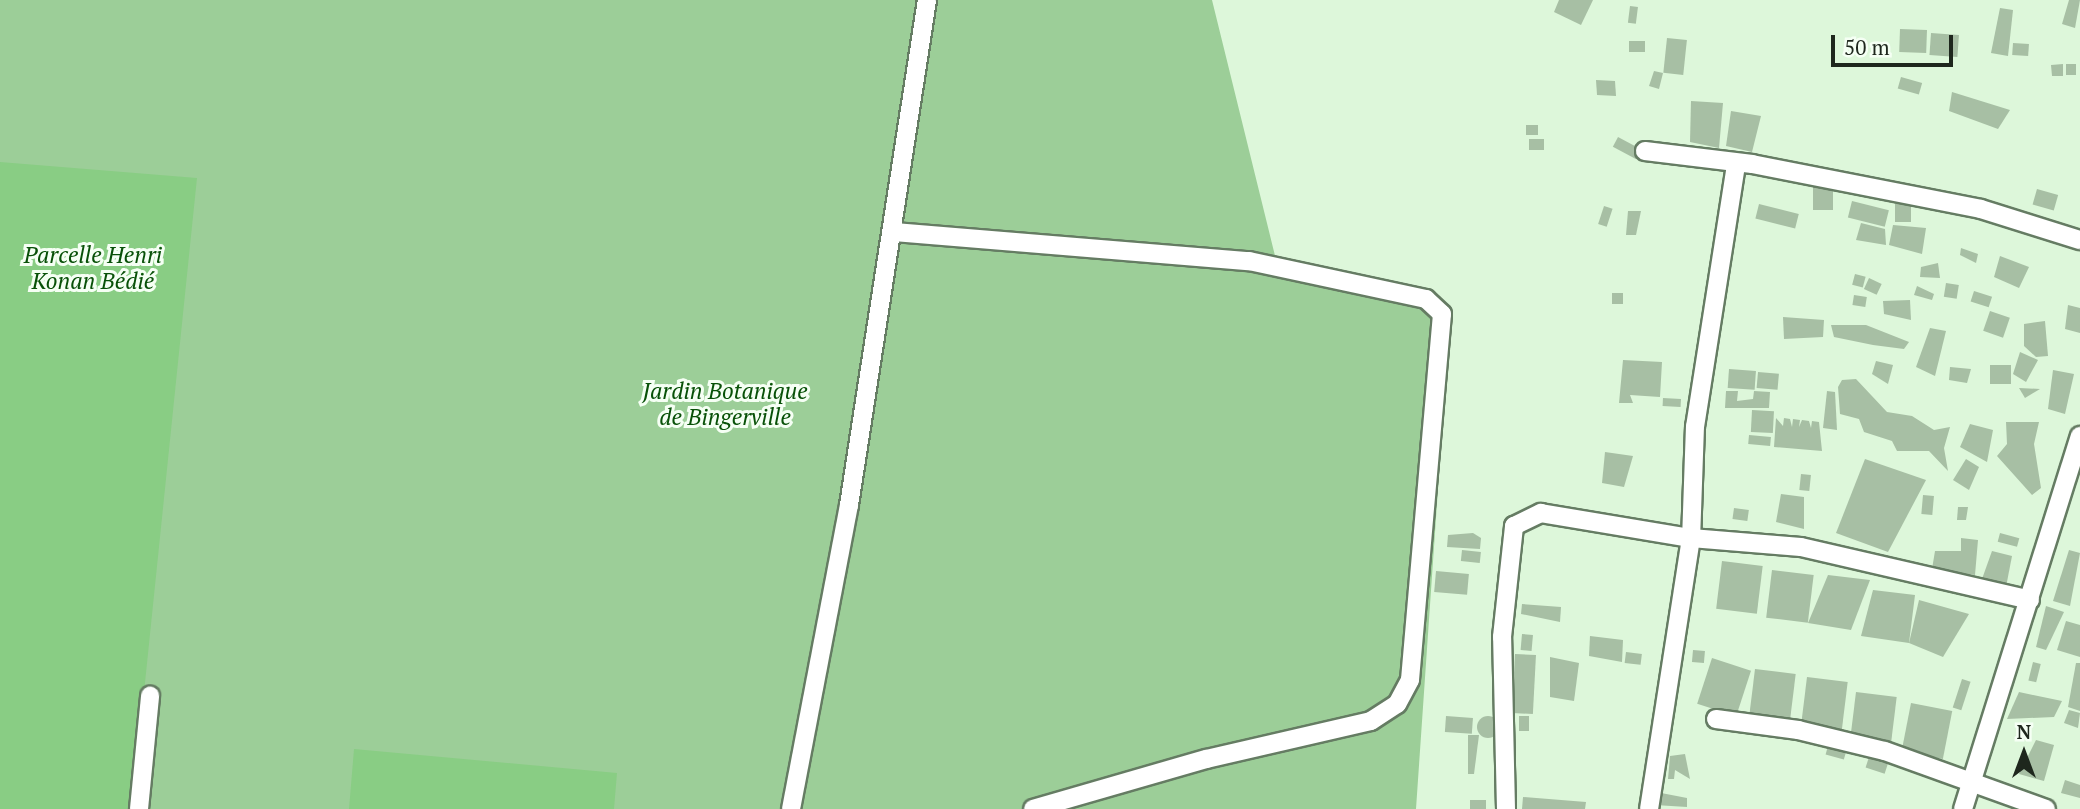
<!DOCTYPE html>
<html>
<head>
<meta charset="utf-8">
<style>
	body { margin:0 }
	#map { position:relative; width:2080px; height:809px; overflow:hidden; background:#ddf7da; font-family:"PT Serif",serif }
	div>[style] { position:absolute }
	.green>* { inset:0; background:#9cce98 }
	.forest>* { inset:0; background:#89cd84 }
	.building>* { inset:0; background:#a7bfa4; transform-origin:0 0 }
	.round { border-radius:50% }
	.roads { filter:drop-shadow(2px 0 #657c63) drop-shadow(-2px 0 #657c63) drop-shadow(0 2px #657c63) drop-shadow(0 -2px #657c63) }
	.minor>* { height:18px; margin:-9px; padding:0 9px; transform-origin:9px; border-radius:9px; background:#fff }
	span { translate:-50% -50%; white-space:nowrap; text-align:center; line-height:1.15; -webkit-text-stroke:6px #f5fff4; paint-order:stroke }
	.park-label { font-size:23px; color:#085108; font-style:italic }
	.north { position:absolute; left:1989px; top:718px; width:70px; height:70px; -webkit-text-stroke:5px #f5fff4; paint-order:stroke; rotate:0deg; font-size:19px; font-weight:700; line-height:28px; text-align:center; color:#1e271d }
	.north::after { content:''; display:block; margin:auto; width:24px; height:32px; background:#1e271d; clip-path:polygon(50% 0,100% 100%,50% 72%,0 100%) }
	.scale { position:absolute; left:1831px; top:35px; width:122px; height:32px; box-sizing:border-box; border:4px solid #1e271d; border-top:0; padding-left:9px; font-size:21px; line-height:24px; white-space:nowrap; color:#1e271d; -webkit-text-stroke:5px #f5fff4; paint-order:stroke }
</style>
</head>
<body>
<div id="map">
	<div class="green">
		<div style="clip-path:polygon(0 0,1212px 0,1280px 276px,1450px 314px,1416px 809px,0 809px)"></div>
	</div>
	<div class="forest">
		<div style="clip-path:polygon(0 162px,197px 178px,132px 809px,0 809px)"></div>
		<div style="clip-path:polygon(354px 749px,617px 773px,614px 809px,349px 809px)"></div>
	</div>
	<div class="building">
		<div style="clip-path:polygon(1559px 0,1593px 0,1581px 25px,1554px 12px)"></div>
		<div style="clip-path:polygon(2069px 0,2080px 0,2075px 28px,2062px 24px)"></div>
		<div style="left:1630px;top:6px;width:8px;height:17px;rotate:7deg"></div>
		<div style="clip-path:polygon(2000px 8px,2013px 10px,2008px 56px,1991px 53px)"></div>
		<div style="left:1900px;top:29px;width:27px;height:23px;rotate:2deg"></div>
		<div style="left:1931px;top:33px;width:28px;height:22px;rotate:4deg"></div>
		<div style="left:1667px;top:38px;width:20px;height:35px;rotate:6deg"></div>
		<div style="left:1629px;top:41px;width:16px;height:11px"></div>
		<div style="left:2013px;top:43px;width:16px;height:12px;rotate:4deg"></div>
		<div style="clip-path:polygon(2063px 64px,2063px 76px,2052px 76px,2051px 65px)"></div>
		<div style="left:2066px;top:64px;width:10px;height:11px"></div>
		<div style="clip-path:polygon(1654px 71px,1663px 73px,1659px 89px,1649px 86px)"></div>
		<div style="left:1901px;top:77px;width:22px;height:12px;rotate:16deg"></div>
		<div style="clip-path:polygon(1596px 80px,1615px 81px,1616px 96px,1597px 95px)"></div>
		<div style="clip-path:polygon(1952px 92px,2010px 110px,1998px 129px,1949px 111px)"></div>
		<div style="clip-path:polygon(1691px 101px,1723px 103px,1719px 148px,1690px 142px)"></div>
		<div style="clip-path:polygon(1731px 111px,1761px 116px,1752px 152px,1726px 146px)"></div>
		<div style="left:1526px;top:125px;width:12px;height:10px"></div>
		<div style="left:1618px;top:137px;width:26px;height:11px;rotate:28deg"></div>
		<div style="left:1529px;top:139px;width:15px;height:11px"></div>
		<div style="left:1813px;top:187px;width:20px;height:23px"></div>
		<div style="left:2037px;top:189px;width:22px;height:16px;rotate:16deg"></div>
		<div style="left:1852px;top:201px;width:38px;height:17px;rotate:14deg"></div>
		<div style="left:1759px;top:204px;width:41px;height:15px;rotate:14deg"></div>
		<div style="left:1895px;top:204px;width:16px;height:18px"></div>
		<div style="left:1604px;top:206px;width:9px;height:19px;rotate:18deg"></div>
		<div style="clip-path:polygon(1628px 211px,1641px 211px,1636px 235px,1626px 235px)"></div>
		<div style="clip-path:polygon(1861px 223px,1885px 229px,1886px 245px,1856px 240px)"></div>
		<div style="clip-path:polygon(1893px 225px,1926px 228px,1922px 254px,1889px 245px)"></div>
		<div style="clip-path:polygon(1961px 248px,1978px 254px,1976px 263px,1960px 255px)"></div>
		<div style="clip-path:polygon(2000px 256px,2029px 267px,2019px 288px,1994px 277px)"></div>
		<div style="clip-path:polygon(1938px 263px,1940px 278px,1920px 277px,1921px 267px)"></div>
		<div style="left:1855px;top:274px;width:11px;height:11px;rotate:15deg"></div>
		<div style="left:1869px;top:278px;width:14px;height:12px;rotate:25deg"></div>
		<div style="left:1946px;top:283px;width:13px;height:14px;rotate:9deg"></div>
		<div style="clip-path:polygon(1917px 286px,1934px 294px,1932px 300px,1914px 295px)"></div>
		<div style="left:1974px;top:291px;width:19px;height:11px;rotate:18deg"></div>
		<div style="left:1612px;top:293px;width:11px;height:11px"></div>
		<div style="left:1854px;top:295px;width:13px;height:10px;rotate:9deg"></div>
		<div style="clip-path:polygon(1910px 300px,1911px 320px,1884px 314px,1883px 301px)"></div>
		<div style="clip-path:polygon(2068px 305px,2080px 308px,2080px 333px,2065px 329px)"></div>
		<div style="left:1990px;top:311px;width:21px;height:21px;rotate:19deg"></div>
		<div style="clip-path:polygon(1783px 317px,1824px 320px,1823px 337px,1784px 339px)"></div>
		<div style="clip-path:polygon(2045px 321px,2048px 356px,2036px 357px,2024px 346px,2024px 324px)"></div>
		<div style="clip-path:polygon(1831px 325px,1866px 325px,1909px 342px,1904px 349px,1873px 345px,1834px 337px)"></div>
		<div style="clip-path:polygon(1930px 328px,1946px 331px,1935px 376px,1916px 367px)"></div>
		<div style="clip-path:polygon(2020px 352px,2038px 360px,2026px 382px,2013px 374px)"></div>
		<div style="clip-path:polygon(1623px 360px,1662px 362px,1660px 397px,1630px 395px,1633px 403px,1619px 403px)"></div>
		<div style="clip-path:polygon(1876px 361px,1893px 365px,1888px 384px,1872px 374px)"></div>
		<div style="left:1990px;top:365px;width:21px;height:19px"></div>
		<div style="clip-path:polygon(1950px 367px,1971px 369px,1967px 383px,1949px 380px)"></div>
		<div style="left:1729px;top:369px;width:27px;height:19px;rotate:4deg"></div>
		<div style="clip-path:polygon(2053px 370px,2074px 374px,2065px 414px,2048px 409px)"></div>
		<div style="left:1758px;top:372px;width:21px;height:16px;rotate:5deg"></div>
		<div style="clip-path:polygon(1856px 379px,1887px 412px,1912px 416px,1934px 430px,1950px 427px,1944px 448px,1948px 471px,1929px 451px,1897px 451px,1892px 441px,1864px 432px,1859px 419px,1840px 414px,1838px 387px,1842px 380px)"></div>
		<div style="clip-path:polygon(2019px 388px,2040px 389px,2025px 398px)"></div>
		<div style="clip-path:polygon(1726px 391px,1738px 391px,1737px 401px,1753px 399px,1754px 391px,1770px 392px,1769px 408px,1725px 408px)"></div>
		<div style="clip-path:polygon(1827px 391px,1835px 392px,1837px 430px,1823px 428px)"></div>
		<div style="left:1663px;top:398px;width:18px;height:8px;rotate:3deg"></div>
		<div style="left:1752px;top:410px;width:22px;height:22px;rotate:3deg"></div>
		<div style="clip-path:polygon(1776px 418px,1783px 426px,1784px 418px,1790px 419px,1792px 427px,1793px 419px,1800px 420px,1799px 427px,1802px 420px,1809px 421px,1811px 428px,1812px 421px,1819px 422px,1822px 451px,1774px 447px)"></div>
		<div style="clip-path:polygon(2006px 422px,2039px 422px,2034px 444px,2041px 488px,2032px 495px,1997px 456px,2007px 444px)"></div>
		<div style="clip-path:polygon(1970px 424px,1993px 430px,1987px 462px,1960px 447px)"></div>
		<div style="left:1749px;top:435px;width:22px;height:9px;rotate:5deg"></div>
		<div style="clip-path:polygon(1605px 452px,1633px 456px,1624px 487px,1602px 483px)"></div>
		<div style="clip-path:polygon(1865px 459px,1926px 480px,1888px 552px,1836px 533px)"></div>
		<div style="clip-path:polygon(1966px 459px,1979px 467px,1969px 490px,1953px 480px)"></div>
		<div style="left:1801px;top:474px;width:10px;height:16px;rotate:6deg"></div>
		<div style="clip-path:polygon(1781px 494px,1804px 497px,1804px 529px,1776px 522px)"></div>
		<div style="left:1923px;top:495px;width:11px;height:19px;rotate:5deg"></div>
		<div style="clip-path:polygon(1958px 507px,1968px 507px,1966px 520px,1957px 520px)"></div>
		<div style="left:1734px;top:508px;width:15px;height:11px;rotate:8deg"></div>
		<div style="clip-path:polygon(1473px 533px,1481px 538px,1480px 549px,1447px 547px,1448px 535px)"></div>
		<div style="left:2000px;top:533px;width:20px;height:9px;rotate:15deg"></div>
		<div style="clip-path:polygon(1961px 538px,1978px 540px,1975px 575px,1932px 569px,1935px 551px,1961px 551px)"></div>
		<div style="left:1462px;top:550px;width:19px;height:11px;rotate:6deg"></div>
		<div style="clip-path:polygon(2069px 550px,2080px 553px,2070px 606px,2053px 601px)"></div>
		<div style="clip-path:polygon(1992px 551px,2012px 556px,2006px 587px,1982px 579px)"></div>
		<div style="left:1722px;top:561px;width:41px;height:48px;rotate:7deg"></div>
		<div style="left:1772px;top:570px;width:42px;height:48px;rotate:7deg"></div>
		<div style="left:1436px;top:571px;width:33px;height:21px;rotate:5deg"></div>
		<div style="clip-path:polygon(1828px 575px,1870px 580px,1851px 630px,1808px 623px)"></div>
		<div style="clip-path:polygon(1873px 590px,1915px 595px,1909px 643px,1861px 636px)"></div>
		<div style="clip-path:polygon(1919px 600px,1969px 614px,1943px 657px,1909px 643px)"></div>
		<div style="clip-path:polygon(1522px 604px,1561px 607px,1560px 622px,1521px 614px)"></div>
		<div style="clip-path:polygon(2046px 606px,2064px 612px,2046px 650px,2036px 647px)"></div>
		<div style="clip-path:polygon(2066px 621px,2080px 625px,2080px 657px,2057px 650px)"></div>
		<div style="left:1522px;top:634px;width:11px;height:16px;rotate:5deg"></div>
		<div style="clip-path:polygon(1590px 636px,1623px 640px,1622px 662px,1589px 656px)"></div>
		<div style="left:1693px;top:650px;width:12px;height:12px;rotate:5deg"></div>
		<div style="left:1626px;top:652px;width:16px;height:11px;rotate:7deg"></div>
		<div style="left:1515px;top:654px;width:21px;height:59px;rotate:3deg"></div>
		<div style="clip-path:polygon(1550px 657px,1579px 663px,1574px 701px,1550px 697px)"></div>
		<div style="left:1712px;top:658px;width:41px;height:48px;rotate:18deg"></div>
		<div style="left:2033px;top:662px;width:8px;height:19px;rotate:14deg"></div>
		<div style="clip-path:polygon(2076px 663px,2080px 663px,2080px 711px,2068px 707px)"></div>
		<div style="left:1755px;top:669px;width:41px;height:48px;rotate:7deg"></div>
		<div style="left:1807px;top:677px;width:41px;height:48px;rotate:7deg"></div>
		<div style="left:1962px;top:679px;width:9px;height:30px;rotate:18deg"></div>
		<div style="left:1856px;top:692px;width:41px;height:48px;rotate:7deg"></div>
		<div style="clip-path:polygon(2019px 692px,2062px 701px,2054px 717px,2007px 719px)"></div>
		<div style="left:1911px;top:703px;width:42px;height:49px;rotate:11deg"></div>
		<div style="clip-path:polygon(2069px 710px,2080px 713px,2078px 728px,2064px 723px)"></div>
		<div class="round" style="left:1477px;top:716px;width:22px;height:22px"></div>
		<div style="left:1446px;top:716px;width:27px;height:16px;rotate:4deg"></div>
		<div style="left:1519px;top:716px;width:10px;height:15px"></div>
		<div style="clip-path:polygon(1468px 735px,1479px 735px,1474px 774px,1468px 774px)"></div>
		<div style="left:1830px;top:739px;width:19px;height:16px;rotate:16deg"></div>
		<div style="clip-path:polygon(2036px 740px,2054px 745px,2044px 781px,2019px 774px)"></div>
		<div style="clip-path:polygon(1685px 754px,1690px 779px,1675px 770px,1674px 779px,1668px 779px,1670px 756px)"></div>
		<div style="left:1869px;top:757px;width:20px;height:11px;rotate:18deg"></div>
		<div style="clip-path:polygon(2065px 780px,2080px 785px,2080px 798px,2061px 793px)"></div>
		<div style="clip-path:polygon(1656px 792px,1687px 798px,1687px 807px,1655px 805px)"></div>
		<div style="clip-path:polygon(1523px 797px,1586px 802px,1585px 809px,1522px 809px)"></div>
		<div style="left:1470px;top:800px;width:16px;height:9px"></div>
	</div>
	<div class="roads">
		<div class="minor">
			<div style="left:1645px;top:151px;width:108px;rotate:6.9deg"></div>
			<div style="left:1752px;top:164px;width:233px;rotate:11.1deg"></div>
			<div style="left:1981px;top:209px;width:104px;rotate:17.4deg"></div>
			<div style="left:1736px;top:165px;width:264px;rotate:98.9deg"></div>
			<div style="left:1695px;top:426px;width:112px;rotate:92deg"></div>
			<div style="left:1691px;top:538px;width:110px;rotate:4.7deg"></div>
			<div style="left:1801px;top:547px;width:235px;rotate:13deg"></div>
			<div style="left:894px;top:232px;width:356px;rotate:4.7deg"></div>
			<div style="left:1249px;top:261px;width:181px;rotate:12.1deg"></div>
			<div style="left:1426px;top:299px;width:22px;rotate:43deg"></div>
			<div style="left:1442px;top:314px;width:367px;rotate:95deg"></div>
			<div style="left:1410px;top:680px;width:27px;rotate:118deg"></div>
			<div style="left:1397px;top:704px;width:31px;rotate:147deg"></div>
			<div style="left:1371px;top:721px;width:169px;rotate:167deg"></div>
			<div style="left:1206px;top:759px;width:180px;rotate:163.9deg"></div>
			<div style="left:1716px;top:719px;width:83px;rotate:7.6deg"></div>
			<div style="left:1798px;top:730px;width:89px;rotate:13.6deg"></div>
			<div style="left:1885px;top:751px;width:171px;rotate:19.8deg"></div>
			<div style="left:139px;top:809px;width:114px;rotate:-84.4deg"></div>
			<div style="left:791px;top:809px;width:309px;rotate:-79.2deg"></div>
			<div style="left:849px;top:505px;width:511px;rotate:-81.22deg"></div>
			<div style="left:1506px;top:809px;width:172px;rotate:-91.3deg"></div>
			<div style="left:1502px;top:637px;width:112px;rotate:-83.8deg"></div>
			<div style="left:1514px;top:526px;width:30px;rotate:-26deg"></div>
			<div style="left:1541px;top:513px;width:152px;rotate:9.5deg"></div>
			<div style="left:1691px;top:538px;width:274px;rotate:98.8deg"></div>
			<div style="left:1963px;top:809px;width:391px;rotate:-72.6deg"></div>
		</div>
	</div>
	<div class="park-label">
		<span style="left:93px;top:268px">Parcelle Henri<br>Konan Bédié</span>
		<span style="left:725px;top:404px">Jardin Botanique<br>de Bingerville</span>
	</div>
	<div class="north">N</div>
	<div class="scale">50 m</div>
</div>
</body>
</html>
